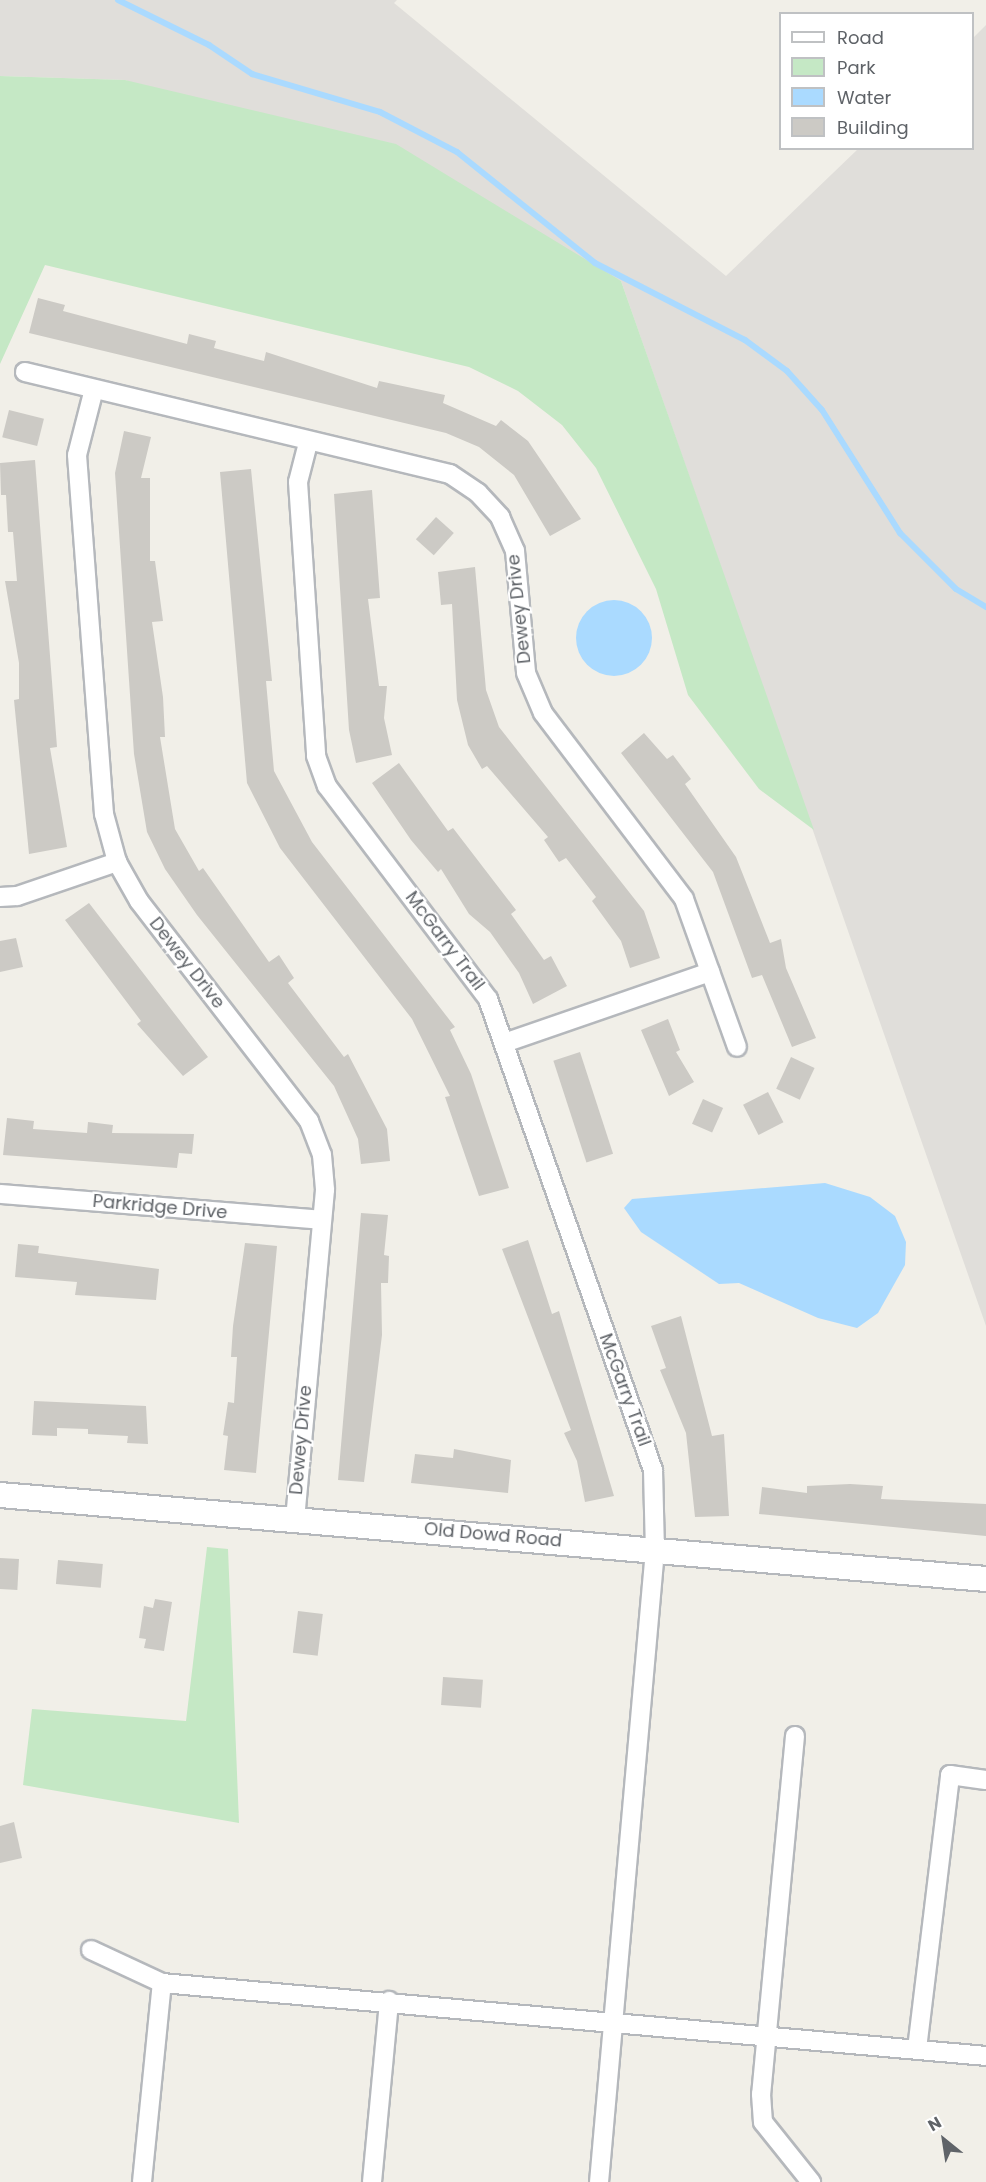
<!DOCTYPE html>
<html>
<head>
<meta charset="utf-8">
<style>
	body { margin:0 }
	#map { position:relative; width:986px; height:2182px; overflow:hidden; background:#f1efe8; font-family:Poppins,sans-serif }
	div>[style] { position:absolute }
	.industrial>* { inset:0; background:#e0deda }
	.green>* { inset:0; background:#c5e8c5 }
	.water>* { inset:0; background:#aadaff }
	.round { border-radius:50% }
	.stream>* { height:6px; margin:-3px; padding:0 3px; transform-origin:3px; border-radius:3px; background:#aadaff }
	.building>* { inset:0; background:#cccac5; transform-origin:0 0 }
	.roads { filter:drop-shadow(2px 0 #b5b8bc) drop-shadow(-2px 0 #b5b8bc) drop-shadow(0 2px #b5b8bc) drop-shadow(0 -2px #b5b8bc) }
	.minor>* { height:18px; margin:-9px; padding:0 9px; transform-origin:9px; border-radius:9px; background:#fff }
	.tertiary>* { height:24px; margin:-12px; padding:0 12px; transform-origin:12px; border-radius:12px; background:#fff }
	span { translate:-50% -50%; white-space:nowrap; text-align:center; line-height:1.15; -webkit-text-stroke:4.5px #fff; paint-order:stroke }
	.street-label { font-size:18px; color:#5f6368 }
	.legend { position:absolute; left:779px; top:12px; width:195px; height:138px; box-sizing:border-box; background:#fff; border:2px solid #bfc1c3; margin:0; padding:8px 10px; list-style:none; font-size:18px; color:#5f6368 }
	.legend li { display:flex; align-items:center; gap:12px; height:30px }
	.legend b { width:30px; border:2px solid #bfc1c3 }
	.north { position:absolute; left:914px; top:2110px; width:60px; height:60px; -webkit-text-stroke:4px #fff; paint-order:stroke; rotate:330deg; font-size:16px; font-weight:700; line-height:24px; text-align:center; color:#5f6368 }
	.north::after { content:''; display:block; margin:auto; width:21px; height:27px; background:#5f6368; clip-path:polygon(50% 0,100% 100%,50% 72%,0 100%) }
</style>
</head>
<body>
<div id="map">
	<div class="industrial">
		<div style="clip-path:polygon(0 0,397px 0,394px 3px,726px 276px,858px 149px,972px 148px,973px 38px,986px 25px,986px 1326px,621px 281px,125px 80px,0 76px)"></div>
	</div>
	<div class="green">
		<div style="clip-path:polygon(0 76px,125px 80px,396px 144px,621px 281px,814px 830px,759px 789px,688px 695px,656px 589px,596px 468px,562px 425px,518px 391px,469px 367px,45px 265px,0 364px)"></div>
		<div style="clip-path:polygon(207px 1547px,228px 1549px,239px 1823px,23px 1785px,32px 1709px,186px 1721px)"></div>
	</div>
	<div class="water">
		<div class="round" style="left:576px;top:600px;width:76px;height:76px"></div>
		<div style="clip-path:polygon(825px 1183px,870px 1197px,895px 1216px,906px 1242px,905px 1265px,878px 1313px,857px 1328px,818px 1318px,739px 1283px,719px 1284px,641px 1232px,624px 1208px,632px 1199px)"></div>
	</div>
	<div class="stream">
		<div style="left:118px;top:0;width:102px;rotate:26.3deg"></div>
		<div style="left:209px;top:45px;width:52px;rotate:34deg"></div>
		<div style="left:252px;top:74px;width:134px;rotate:16.5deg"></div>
		<div style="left:380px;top:112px;width:87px;rotate:27.5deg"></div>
		<div style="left:457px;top:152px;width:177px;rotate:38.8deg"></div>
		<div style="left:595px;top:263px;width:169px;rotate:27.2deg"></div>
		<div style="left:745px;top:340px;width:52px;rotate:36.4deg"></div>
		<div style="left:787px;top:371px;width:52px;rotate:48.1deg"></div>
		<div style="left:822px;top:410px;width:146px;rotate:57.6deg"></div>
		<div style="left:900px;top:533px;width:79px;rotate:45deg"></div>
		<div style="left:956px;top:589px;width:35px;rotate:31deg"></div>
	</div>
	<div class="building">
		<div style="clip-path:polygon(38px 298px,65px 305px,63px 311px,187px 344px,189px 334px,216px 341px,214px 348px,264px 361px,266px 352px,377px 388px,379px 381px,445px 395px,443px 403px,496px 426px,501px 420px,528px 441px,581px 519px,550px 536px,514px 475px,479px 447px,446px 433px,29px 333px)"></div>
		<div style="left:9px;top:410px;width:36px;height:28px;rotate:14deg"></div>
		<div style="clip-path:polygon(124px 431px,151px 437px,141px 478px,150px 478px,150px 561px,155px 561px,163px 621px,152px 622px,163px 697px,165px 737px,160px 737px,175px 829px,199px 871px,203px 868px,269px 962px,279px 955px,294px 978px,288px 983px,344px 1057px,348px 1054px,387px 1129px,390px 1161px,361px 1164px,358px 1139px,334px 1086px,197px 915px,165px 869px,147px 832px,134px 754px,115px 473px)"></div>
		<div style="clip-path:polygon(35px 460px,57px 747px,50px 748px,67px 847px,29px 854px,14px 700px,19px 699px,19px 663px,5px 581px,17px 581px,13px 532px,8px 532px,6px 495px,1px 495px,0 463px)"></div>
		<div style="clip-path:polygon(251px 469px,272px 681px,266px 681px,274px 771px,312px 842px,455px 1027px,450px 1030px,471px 1074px,509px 1188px,479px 1196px,445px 1097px,450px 1096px,412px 1019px,280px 848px,247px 783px,220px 472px)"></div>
		<div style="clip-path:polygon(372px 490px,380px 598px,368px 599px,379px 686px,387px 686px,384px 718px,392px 755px,356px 763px,349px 730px,334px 494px)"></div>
		<div style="left:436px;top:517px;width:24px;height:30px;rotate:42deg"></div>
		<div style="clip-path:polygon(475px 567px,486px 690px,499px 727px,644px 911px,660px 958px,630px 968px,621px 941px,592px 901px,596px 897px,566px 858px,559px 862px,544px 840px,548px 837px,487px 766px,482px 769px,468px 745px,457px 700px,452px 604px,441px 605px,438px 572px)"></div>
		<div style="clip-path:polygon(644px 733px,667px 759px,673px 755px,691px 779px,685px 784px,736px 857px,770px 943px,781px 939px,786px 968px,816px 1038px,792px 1047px,762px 975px,752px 978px,713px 872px,621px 753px)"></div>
		<div style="clip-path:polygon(399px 763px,448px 831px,453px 828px,516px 910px,511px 914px,544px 960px,551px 956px,567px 986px,533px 1004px,519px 973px,490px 932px,469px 914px,441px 869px,438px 872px,411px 840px,372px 783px)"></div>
		<div style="clip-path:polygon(89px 903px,208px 1057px,183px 1076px,137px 1024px,141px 1021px,65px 920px)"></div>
		<div style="clip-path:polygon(16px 938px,23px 967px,0 972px,0 941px)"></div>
		<div style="clip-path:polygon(668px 1019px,680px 1050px,676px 1052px,694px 1082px,669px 1096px,641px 1030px)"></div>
		<div style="left:580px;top:1052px;width:107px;height:28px;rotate:72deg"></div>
		<div style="left:791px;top:1057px;width:26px;height:35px;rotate:25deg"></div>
		<div style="left:768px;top:1092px;width:34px;height:28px;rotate:63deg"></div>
		<div style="left:703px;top:1099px;width:22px;height:27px;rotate:24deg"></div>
		<div style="clip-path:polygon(7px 1118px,34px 1121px,33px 1129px,87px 1133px,88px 1122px,113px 1125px,112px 1133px,194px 1134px,192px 1154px,179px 1153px,177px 1168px,3px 1155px)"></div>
		<div style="clip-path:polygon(361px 1213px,388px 1215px,384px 1255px,389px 1256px,388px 1283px,381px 1283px,382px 1335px,364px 1482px,338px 1480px)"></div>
		<div style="clip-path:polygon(528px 1240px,552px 1314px,559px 1311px,614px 1496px,585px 1502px,577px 1461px,564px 1433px,571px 1430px,502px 1249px)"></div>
		<div style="clip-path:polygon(245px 1243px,277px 1246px,256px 1473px,224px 1470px,228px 1436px,223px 1435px,228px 1402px,234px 1403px,237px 1357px,231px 1357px,233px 1326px)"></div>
		<div style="clip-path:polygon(18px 1244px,39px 1246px,38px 1253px,159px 1269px,156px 1300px,75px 1295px,77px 1282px,15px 1277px)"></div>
		<div style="clip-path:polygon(681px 1316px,712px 1436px,724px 1434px,729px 1516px,695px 1517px,686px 1433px,660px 1370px,666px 1368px,651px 1326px)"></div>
		<div style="clip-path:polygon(34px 1401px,146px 1406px,148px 1444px,127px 1443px,128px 1436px,88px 1434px,88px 1429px,57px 1428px,57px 1436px,32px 1435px)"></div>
		<div style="clip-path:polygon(454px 1449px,511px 1460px,508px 1493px,411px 1483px,415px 1454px,453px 1458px)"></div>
		<div style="clip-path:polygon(850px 1484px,883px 1486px,881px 1499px,986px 1504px,986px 1536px,759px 1514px,762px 1487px,807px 1493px,807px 1486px)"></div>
		<div style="left:0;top:1558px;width:19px;height:31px;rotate:3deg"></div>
		<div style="left:58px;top:1560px;width:45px;height:24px;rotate:5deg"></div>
		<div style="clip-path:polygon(155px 1599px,172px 1602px,164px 1651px,144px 1648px,146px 1639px,139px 1638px,144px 1606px,153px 1608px)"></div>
		<div style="left:298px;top:1611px;width:25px;height:42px;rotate:7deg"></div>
		<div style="left:443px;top:1677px;width:40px;height:28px;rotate:4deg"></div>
		<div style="clip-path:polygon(14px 1822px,22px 1858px,0 1863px,0 1826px)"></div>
	</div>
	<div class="roads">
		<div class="minor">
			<div style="left:25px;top:372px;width:437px;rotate:13.5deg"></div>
			<div style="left:450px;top:474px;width:34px;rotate:34deg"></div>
			<div style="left:478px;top:493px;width:33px;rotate:47deg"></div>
			<div style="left:500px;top:517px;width:37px;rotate:66deg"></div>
			<div style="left:515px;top:551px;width:122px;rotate:84.8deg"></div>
			<div style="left:526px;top:673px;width:43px;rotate:67deg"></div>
			<div style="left:543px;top:713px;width:233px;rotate:52.8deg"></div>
			<div style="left:684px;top:899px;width:157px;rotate:70.3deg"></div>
			<div style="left:94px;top:389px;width:68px;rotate:104.4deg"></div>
			<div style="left:77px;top:455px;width:360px;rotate:85.7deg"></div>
			<div style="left:104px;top:814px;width:50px;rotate:74.8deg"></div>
			<div style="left:117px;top:862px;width:45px;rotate:60.6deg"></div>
			<div style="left:139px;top:901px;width:278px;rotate:52.3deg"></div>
			<div style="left:309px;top:1121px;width:36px;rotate:69deg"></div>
			<div style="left:322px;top:1155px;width:35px;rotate:85deg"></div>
			<div style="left:325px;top:1190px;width:329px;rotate:95.2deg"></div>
			<div style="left:308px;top:443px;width:40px;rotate:104.4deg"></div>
			<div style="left:298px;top:482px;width:275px;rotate:86.2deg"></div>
			<div style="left:316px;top:756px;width:32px;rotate:70deg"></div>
			<div style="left:327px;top:786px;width:267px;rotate:52.9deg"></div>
			<div style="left:488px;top:999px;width:499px;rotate:70.7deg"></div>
			<div style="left:653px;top:1470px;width:80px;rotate:88.6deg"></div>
			<div style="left:655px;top:1550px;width:634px;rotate:95.06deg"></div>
			<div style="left:0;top:897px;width:17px;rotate:-3deg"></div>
			<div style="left:17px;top:896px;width:106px;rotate:-18.8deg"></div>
			<div style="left:504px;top:1043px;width:218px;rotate:-19deg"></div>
			<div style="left:0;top:1194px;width:322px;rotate:4.6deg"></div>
			<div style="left:795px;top:1736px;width:360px;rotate:95.4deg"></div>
			<div style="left:761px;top:2094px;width:28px;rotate:86deg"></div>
			<div style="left:763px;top:2122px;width:77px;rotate:51.3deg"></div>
			<div style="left:91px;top:1950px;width:78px;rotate:24.9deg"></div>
			<div style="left:162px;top:1983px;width:827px;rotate:5.06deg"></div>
			<div style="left:917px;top:2049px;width:276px;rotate:-83.1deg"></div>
			<div style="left:950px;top:1775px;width:36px;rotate:8deg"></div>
			<div style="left:142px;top:2182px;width:200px;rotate:-84.3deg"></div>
			<div style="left:372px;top:2182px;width:182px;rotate:-84.6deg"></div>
		</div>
		<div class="tertiary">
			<div style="left:0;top:1495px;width:990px;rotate:4.87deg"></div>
		</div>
	</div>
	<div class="street-label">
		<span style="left:519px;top:609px;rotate:-96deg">Dewey Drive</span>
		<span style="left:445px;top:941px;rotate:53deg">McGarry Trail</span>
		<span style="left:187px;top:963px;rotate:52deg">Dewey Drive</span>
		<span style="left:160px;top:1207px;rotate:5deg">Parkridge Drive</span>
		<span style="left:625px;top:1390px;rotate:70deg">McGarry Trail</span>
		<span style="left:301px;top:1440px;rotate:-85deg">Dewey Drive</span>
		<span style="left:493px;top:1535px;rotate:5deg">Old Dowd Road</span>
	</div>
	<ul class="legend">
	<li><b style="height:8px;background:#fff"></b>Road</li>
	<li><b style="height:16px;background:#c5e8c5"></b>Park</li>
	<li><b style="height:16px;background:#aadaff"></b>Water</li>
	<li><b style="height:16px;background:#cccac5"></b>Building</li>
	</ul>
	<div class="north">N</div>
</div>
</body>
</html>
